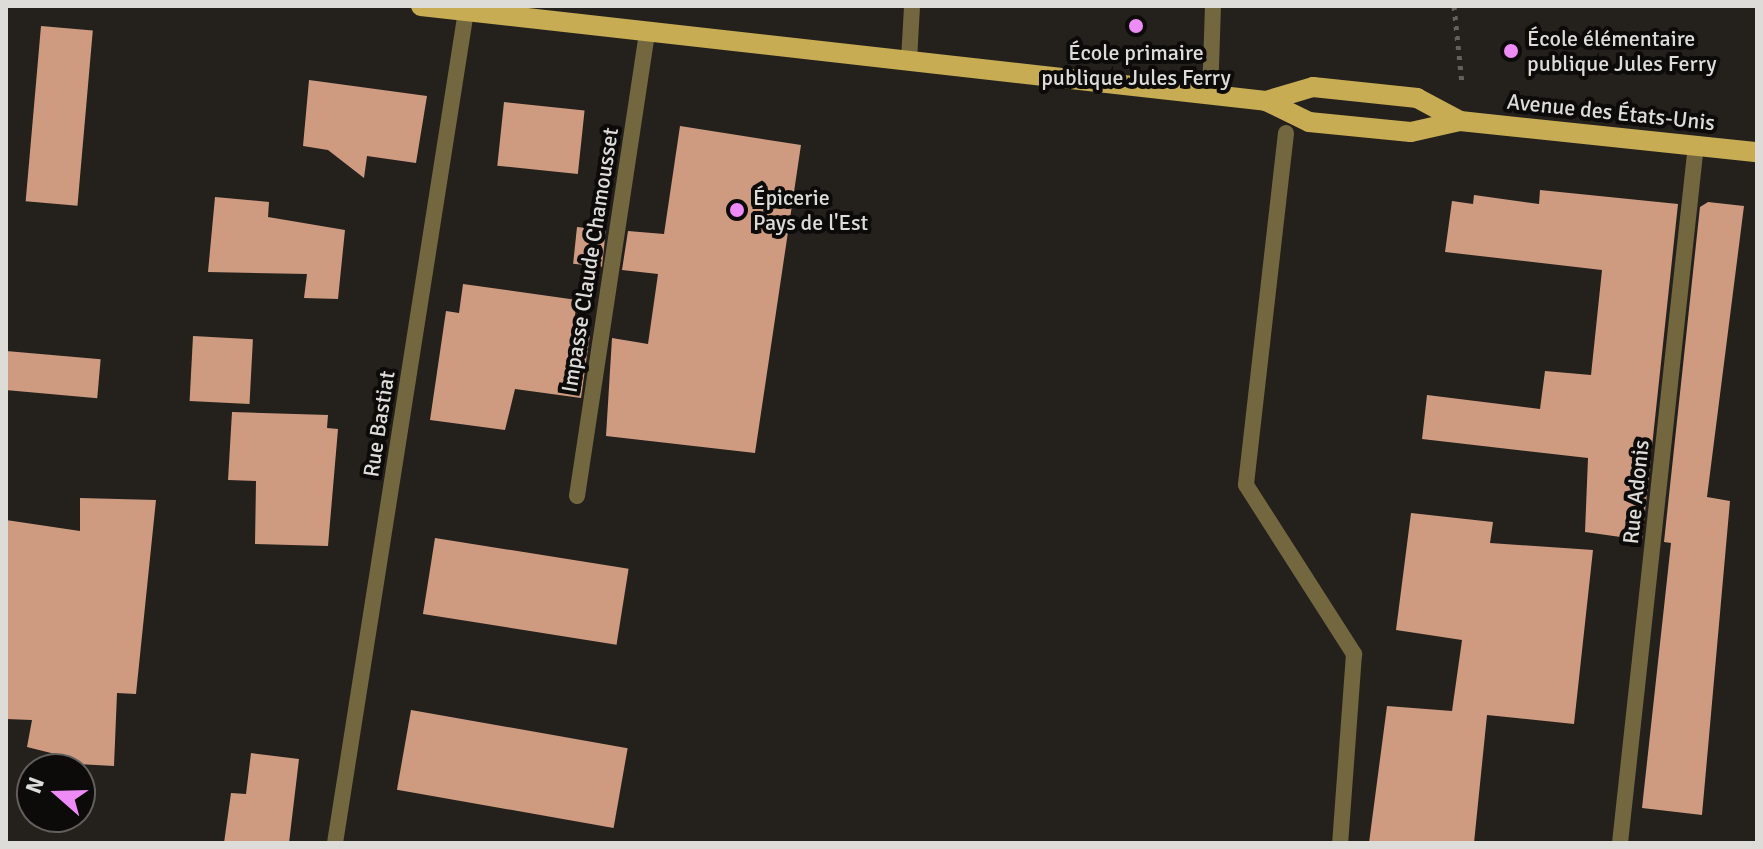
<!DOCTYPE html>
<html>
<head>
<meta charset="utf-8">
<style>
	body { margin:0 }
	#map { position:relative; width:1763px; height:849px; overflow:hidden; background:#24211d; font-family:Signika,sans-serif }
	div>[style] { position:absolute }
	.building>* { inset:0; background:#ce9b80; transform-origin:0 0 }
	.path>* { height:5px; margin-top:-2.5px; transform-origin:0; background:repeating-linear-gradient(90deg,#63605d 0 4px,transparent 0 10px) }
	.lane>* { height:16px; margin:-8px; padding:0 8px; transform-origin:8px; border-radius:8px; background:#73673f }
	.street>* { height:16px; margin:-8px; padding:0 8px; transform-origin:8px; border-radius:8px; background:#73673f }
	.primary>* { height:20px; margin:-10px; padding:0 10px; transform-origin:10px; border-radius:10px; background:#c7ac54 }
	.dots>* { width:22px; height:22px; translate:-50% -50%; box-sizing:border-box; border:4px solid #0c0b09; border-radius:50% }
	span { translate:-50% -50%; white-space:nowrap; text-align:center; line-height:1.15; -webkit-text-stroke:8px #0c0b09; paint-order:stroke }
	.poi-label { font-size:22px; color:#dedcd9 }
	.left { translate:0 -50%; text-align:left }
	.street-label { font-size:22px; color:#dedcd9 }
	.frame { position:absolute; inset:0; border:8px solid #dedcd9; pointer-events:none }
	.north { position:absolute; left:16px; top:753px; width:80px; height:80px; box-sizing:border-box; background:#0c0b09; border:2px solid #605f5c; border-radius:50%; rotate:290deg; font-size:22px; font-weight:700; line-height:32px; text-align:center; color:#dedcd9 }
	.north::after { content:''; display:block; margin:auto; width:28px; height:36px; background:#ef8bf7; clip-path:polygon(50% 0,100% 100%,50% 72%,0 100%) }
</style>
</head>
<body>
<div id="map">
	<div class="building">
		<div style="left:41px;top:26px;width:52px;height:176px;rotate:5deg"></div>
		<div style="clip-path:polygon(309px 80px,427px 96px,416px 163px,367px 156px,364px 178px,328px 150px,303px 146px)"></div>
		<div style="left:504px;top:102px;width:81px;height:64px;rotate:6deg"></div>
		<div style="clip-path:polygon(680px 126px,801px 145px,755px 453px,606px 436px,612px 338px,648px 344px,658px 274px,622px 270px,628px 231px,664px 234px)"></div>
		<div style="clip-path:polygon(1540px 190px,1678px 204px,1642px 540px,1585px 532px,1588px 458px,1422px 439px,1427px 395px,1540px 409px,1545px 371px,1591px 375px,1602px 270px,1445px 252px,1452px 201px,1473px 204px,1474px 195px,1539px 204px)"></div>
		<div style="clip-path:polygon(215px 197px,269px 202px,268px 217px,345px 230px,338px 299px,304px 298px,307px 274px,208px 272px)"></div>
		<div style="clip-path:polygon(1708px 202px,1744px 206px,1707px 497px,1730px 501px,1702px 815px,1642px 808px,1671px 543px,1664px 542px,1700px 207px)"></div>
		<div style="left:577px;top:227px;width:29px;height:37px;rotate:6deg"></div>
		<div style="clip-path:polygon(463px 284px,577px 300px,573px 331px,590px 334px,581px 398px,515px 389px,505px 430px,430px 420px,446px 311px,459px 313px)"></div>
		<div style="left:193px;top:336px;width:60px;height:65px;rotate:3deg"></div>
		<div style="left:6px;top:351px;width:95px;height:39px;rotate:5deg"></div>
		<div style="clip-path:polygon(232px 412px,328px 415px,327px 428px,338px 429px,328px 546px,255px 544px,256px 481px,228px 480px)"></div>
		<div style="clip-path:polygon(80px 498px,156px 500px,136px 694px,117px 693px,114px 766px,59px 763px,59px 755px,27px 747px,32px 720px,6px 719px,6px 520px,80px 531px)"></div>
		<div style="clip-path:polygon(1411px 513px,1493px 522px,1490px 543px,1593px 550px,1574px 724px,1487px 715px,1474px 843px,1369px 843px,1387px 706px,1452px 711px,1462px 640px,1396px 630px)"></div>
		<div style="left:435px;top:538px;width:196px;height:77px;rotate:9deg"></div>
		<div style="left:411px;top:710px;width:220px;height:81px;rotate:10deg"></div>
		<div style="clip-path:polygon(251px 753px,299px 759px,289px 843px,224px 843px,231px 793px,246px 794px)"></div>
	</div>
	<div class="path">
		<div style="left:1454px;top:6px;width:78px;rotate:84.1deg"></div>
	</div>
	<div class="lane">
		<div style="left:1286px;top:133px;width:354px;rotate:96.5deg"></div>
		<div style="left:1246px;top:485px;width:201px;rotate:57.4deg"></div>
		<div style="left:1354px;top:654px;width:190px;rotate:94.2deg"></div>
	</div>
	<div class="street">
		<div style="left:909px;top:60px;width:54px;rotate:-86.8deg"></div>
		<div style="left:1210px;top:96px;width:90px;rotate:-88.1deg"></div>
		<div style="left:577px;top:496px;width:470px;rotate:-81.4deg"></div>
		<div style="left:335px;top:843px;width:842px;rotate:-81.05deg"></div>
		<div style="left:1620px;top:843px;width:702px;rotate:-83.79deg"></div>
	</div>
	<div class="primary">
		<div style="left:421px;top:6px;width:850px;rotate:6.41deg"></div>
		<div style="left:1266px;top:101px;width:48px;rotate:26deg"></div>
		<div style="left:1309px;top:122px;width:102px;rotate:5.6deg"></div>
		<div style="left:1411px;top:132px;width:50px;rotate:-12.7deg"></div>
		<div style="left:1460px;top:121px;width:299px;rotate:6deg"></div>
		<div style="left:1266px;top:101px;width:49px;rotate:-16.6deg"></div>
		<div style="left:1313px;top:87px;width:105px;rotate:6deg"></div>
		<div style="left:1417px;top:98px;width:49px;rotate:28.1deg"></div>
	</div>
	<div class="dots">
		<div style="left:1136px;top:26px;background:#ef8bf7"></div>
		<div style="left:1511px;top:51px;background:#ef8bf7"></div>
		<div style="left:737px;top:210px;background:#ef8bf7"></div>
	</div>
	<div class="poi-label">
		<span class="left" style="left:1527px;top:51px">École élémentaire<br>publique Jules Ferry</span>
		<span style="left:1136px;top:65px">École primaire<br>publique Jules Ferry</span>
		<span class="left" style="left:753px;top:210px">Épicerie<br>Pays de l'Est</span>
	</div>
	<div class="street-label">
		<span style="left:1611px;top:112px;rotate:6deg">Avenue des États-Unis</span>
		<span style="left:590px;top:260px;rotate:-81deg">Impasse Claude Chamousset</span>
		<span style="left:379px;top:424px;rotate:-81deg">Rue Bastiat</span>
		<span style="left:1636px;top:492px;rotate:-84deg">Rue Adonis</span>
	</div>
	<div class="frame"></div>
	<div class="north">N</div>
</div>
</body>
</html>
